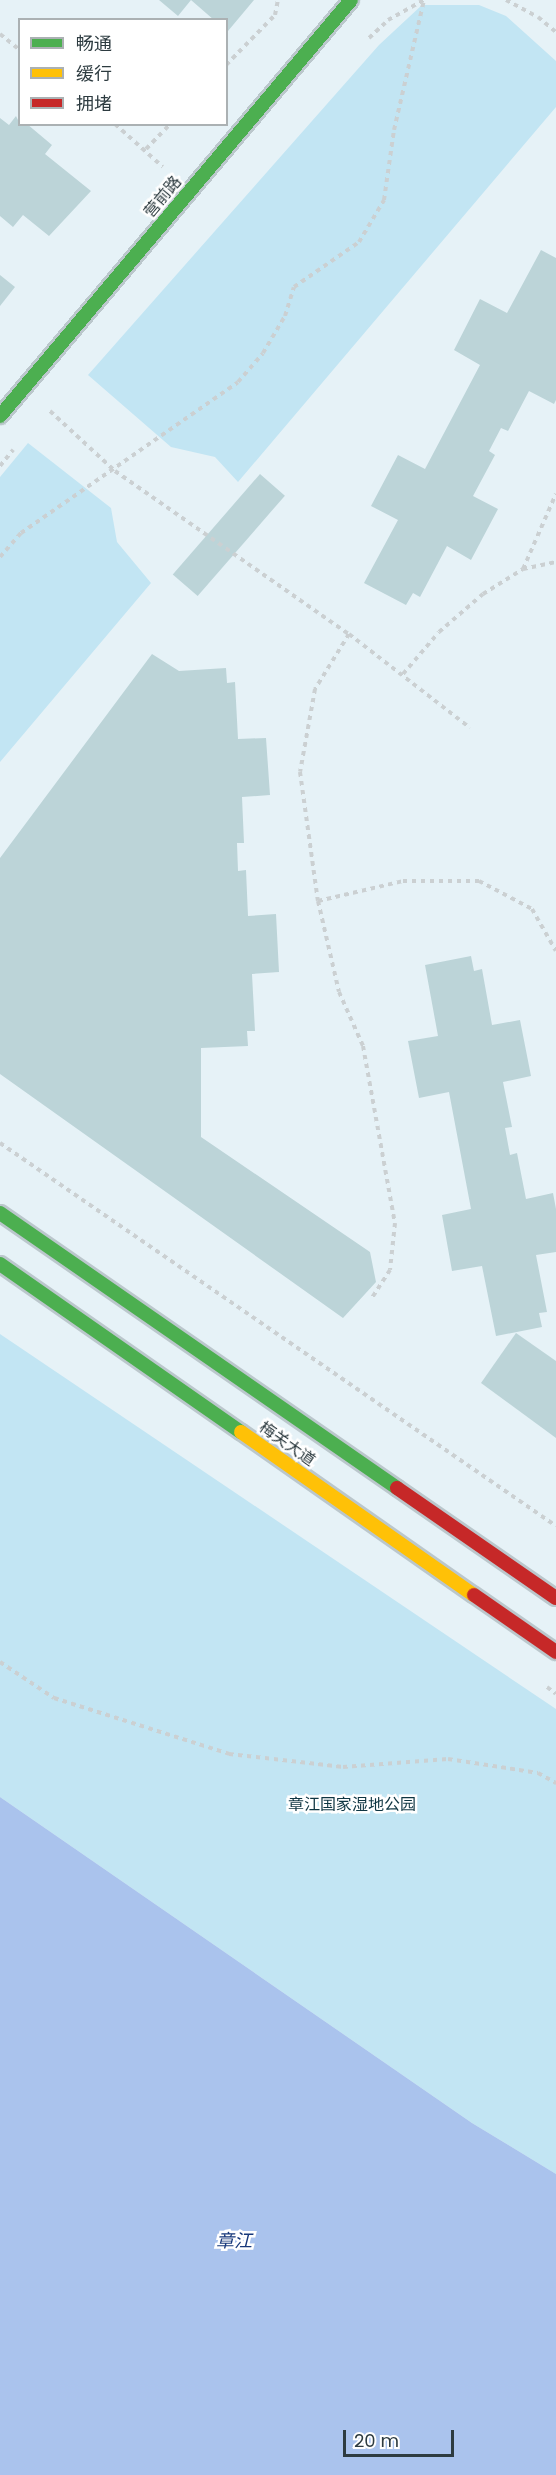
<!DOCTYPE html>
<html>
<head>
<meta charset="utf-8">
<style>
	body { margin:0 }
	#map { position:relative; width:556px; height:2475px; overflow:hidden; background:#e6f2f7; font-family:Poppins,"Noto Sans SC",sans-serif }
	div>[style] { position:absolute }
	.green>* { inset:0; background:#c2e5f3 }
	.water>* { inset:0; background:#aac3ed }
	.building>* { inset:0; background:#bcd4d8; transform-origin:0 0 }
	.path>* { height:4px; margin-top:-2px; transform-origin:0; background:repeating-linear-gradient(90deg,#cbd0d2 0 4.5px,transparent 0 9px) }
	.roads { filter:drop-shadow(2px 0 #bbc7cc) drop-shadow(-2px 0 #bbc7cc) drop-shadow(0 2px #bbc7cc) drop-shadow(0 -2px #bbc7cc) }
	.fast>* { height:14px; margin:-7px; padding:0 7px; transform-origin:7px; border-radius:7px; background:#4caf50 }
	.slow>* { height:14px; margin:-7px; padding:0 7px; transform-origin:7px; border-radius:7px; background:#ffc107 }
	.jam>* { height:14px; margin:-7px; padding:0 7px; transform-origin:7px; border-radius:7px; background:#c62828 }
	span { translate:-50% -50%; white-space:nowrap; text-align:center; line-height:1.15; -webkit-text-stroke:5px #fff; paint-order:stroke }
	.street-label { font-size:16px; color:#2d3b40 }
	.park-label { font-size:16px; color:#0e3542 }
	.water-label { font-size:18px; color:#16377a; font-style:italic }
	.legend { position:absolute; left:18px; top:18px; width:210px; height:108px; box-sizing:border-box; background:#fff; border:2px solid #abb1b3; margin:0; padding:8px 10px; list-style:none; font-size:18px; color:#2d3b40 }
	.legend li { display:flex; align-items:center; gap:12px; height:30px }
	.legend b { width:30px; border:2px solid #abb1b3 }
	.scale { position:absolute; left:343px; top:2430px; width:111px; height:27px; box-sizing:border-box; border:3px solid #2d3b40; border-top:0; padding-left:8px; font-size:18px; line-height:21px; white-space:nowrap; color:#2d3b40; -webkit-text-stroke:4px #fff; paint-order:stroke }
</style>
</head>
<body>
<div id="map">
	<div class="green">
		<div style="clip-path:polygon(422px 5px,479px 5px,506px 16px,556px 61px,556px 107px,238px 482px,215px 457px,171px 447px,88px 375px,379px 45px)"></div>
		<div style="clip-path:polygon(28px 443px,111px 508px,117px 542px,151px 583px,0 762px,0 477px)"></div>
		<div style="clip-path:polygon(0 1334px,556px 1709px,556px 2174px,472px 2123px,0 1797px)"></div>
	</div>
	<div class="water">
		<div style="clip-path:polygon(0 1797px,472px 2123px,556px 2174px,556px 2475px,0 2475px)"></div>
	</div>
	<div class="building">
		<div style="clip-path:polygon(159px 0,191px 0,178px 16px)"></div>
		<div style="clip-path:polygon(191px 0,254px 0,228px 31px,226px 20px,214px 20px)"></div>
		<div style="clip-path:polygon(16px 116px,20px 124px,27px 124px,52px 145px,45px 154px,91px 191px,49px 236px,23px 215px,13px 227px,0 216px,0 118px,9px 125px)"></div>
		<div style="clip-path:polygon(541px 250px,556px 258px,556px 400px,554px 404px,529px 391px,508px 431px,501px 428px,489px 451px,495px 455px,473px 496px,498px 509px,471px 560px,447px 546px,420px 597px,413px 593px,406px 605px,364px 583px,398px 520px,371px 506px,398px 455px,425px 469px,480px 365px,454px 350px,480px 299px,507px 313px)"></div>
		<div style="clip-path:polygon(0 275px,15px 287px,0 306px)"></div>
		<div style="left:260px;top:474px;width:33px;height:133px;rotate:41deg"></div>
		<div style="clip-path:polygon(152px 654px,179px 671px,226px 668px,227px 683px,235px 682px,238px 739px,266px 738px,270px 795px,242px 797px,244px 843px,237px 843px,238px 871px,246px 870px,248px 916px,276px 914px,279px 972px,252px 974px,255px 1031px,247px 1031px,248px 1046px,201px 1048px,201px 1137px,370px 1252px,376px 1282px,343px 1318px,0 1074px,0 858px)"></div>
		<div style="clip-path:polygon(471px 956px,474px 971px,482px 969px,492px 1025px,520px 1020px,531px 1076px,503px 1082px,512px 1127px,505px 1128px,510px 1155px,517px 1153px,526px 1199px,553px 1193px,556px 1209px,556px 1252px,536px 1255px,547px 1312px,539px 1313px,542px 1327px,496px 1336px,482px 1266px,452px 1271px,442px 1215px,471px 1209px,449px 1092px,419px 1098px,408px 1041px,438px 1036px,425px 965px)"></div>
		<div style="clip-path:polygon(516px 1333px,556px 1361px,556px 1438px,481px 1383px)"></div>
	</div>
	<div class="path">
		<div style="left:506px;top:0;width:36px;rotate:28deg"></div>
		<div style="left:538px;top:17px;width:23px;rotate:40deg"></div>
		<div style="left:0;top:34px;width:26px;rotate:39deg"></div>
		<div style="left:369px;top:38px;width:26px;rotate:-43deg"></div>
		<div style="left:388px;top:20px;width:41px;rotate:-29.1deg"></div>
		<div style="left:226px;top:65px;width:70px;rotate:-45.6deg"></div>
		<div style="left:275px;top:15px;width:15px;rotate:-79deg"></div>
		<div style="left:115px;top:124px;width:64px;rotate:41.9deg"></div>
		<div style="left:146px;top:149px;width:35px;rotate:-46deg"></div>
		<div style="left:50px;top:411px;width:88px;rotate:42.7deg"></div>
		<div style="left:115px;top:471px;width:285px;rotate:34.9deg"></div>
		<div style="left:349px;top:634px;width:153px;rotate:37.8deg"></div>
		<div style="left:0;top:466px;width:21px;rotate:-51deg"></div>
		<div style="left:0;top:557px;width:32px;rotate:-49deg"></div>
		<div style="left:21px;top:533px;width:264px;rotate:-34.8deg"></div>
		<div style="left:238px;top:382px;width:38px;rotate:-49deg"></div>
		<div style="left:263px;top:353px;width:43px;rotate:-59.3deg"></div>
		<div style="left:285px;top:316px;width:30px;rotate:-73deg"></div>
		<div style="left:294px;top:287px;width:79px;rotate:-34.7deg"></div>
		<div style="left:359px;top:242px;width:49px;rotate:-59.2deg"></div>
		<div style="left:384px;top:200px;width:71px;rotate:-81.9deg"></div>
		<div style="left:394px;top:130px;width:133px;rotate:-77deg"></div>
		<div style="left:523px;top:569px;width:82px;rotate:-66.3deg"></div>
		<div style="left:349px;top:634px;width:65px;rotate:121.7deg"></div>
		<div style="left:315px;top:689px;width:84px;rotate:100.2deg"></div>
		<div style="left:300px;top:772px;width:130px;rotate:82.1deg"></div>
		<div style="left:318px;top:901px;width:93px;rotate:77deg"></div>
		<div style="left:339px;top:992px;width:59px;rotate:66deg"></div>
		<div style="left:363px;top:1046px;width:180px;rotate:79.8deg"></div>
		<div style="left:395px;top:1223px;width:47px;rotate:96.1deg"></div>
		<div style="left:390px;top:1270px;width:35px;rotate:123deg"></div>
		<div style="left:403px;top:674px;width:55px;rotate:-49.4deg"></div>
		<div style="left:439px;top:632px;width:58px;rotate:-40.8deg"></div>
		<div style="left:483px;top:594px;width:47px;rotate:-32deg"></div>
		<div style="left:523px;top:569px;width:34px;rotate:-12deg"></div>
		<div style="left:318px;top:901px;width:87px;rotate:-13.2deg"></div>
		<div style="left:403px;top:881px;width:76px"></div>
		<div style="left:479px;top:881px;width:60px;rotate:27.8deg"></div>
		<div style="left:532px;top:909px;width:48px;rotate:60.3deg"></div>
		<div style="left:0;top:1143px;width:675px;rotate:34.56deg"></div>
		<div style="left:0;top:1662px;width:65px;rotate:33.7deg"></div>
		<div style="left:54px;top:1698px;width:184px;rotate:17.7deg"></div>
		<div style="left:229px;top:1754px;width:115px;rotate:6.5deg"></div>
		<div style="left:343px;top:1767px;width:105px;rotate:-4.4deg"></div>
		<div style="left:448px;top:1759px;width:91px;rotate:8.8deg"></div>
		<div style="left:538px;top:1773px;width:21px;rotate:29deg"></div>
		<div style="left:547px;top:1687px;width:11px;rotate:38deg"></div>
	</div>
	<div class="roads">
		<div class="fast">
			<div style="left:0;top:416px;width:544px;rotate:-49.84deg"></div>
			<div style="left:0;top:1213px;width:483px;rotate:34.7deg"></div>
			<div style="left:0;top:1264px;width:294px;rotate:34.9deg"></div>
		</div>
		<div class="slow">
			<div style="left:241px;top:1432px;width:284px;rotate:35deg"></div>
		</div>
		<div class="jam">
			<div style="left:397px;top:1488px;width:193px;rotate:34.7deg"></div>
			<div style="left:474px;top:1595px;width:100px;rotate:34.8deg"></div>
		</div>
	</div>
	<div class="street-label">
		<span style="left:163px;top:197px;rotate:-50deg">营前路</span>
		<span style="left:287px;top:1444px;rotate:35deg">梅关大道</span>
	</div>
	<div class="park-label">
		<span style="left:352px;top:1805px">章江国家湿地公园</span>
	</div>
	<div class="water-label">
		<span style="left:234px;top:2241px">章江</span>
	</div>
	<ul class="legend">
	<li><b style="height:8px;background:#4caf50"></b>畅通</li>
	<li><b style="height:8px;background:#ffc107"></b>缓行</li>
	<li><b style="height:8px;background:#c62828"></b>拥堵</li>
	</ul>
	<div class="scale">20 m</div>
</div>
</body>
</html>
